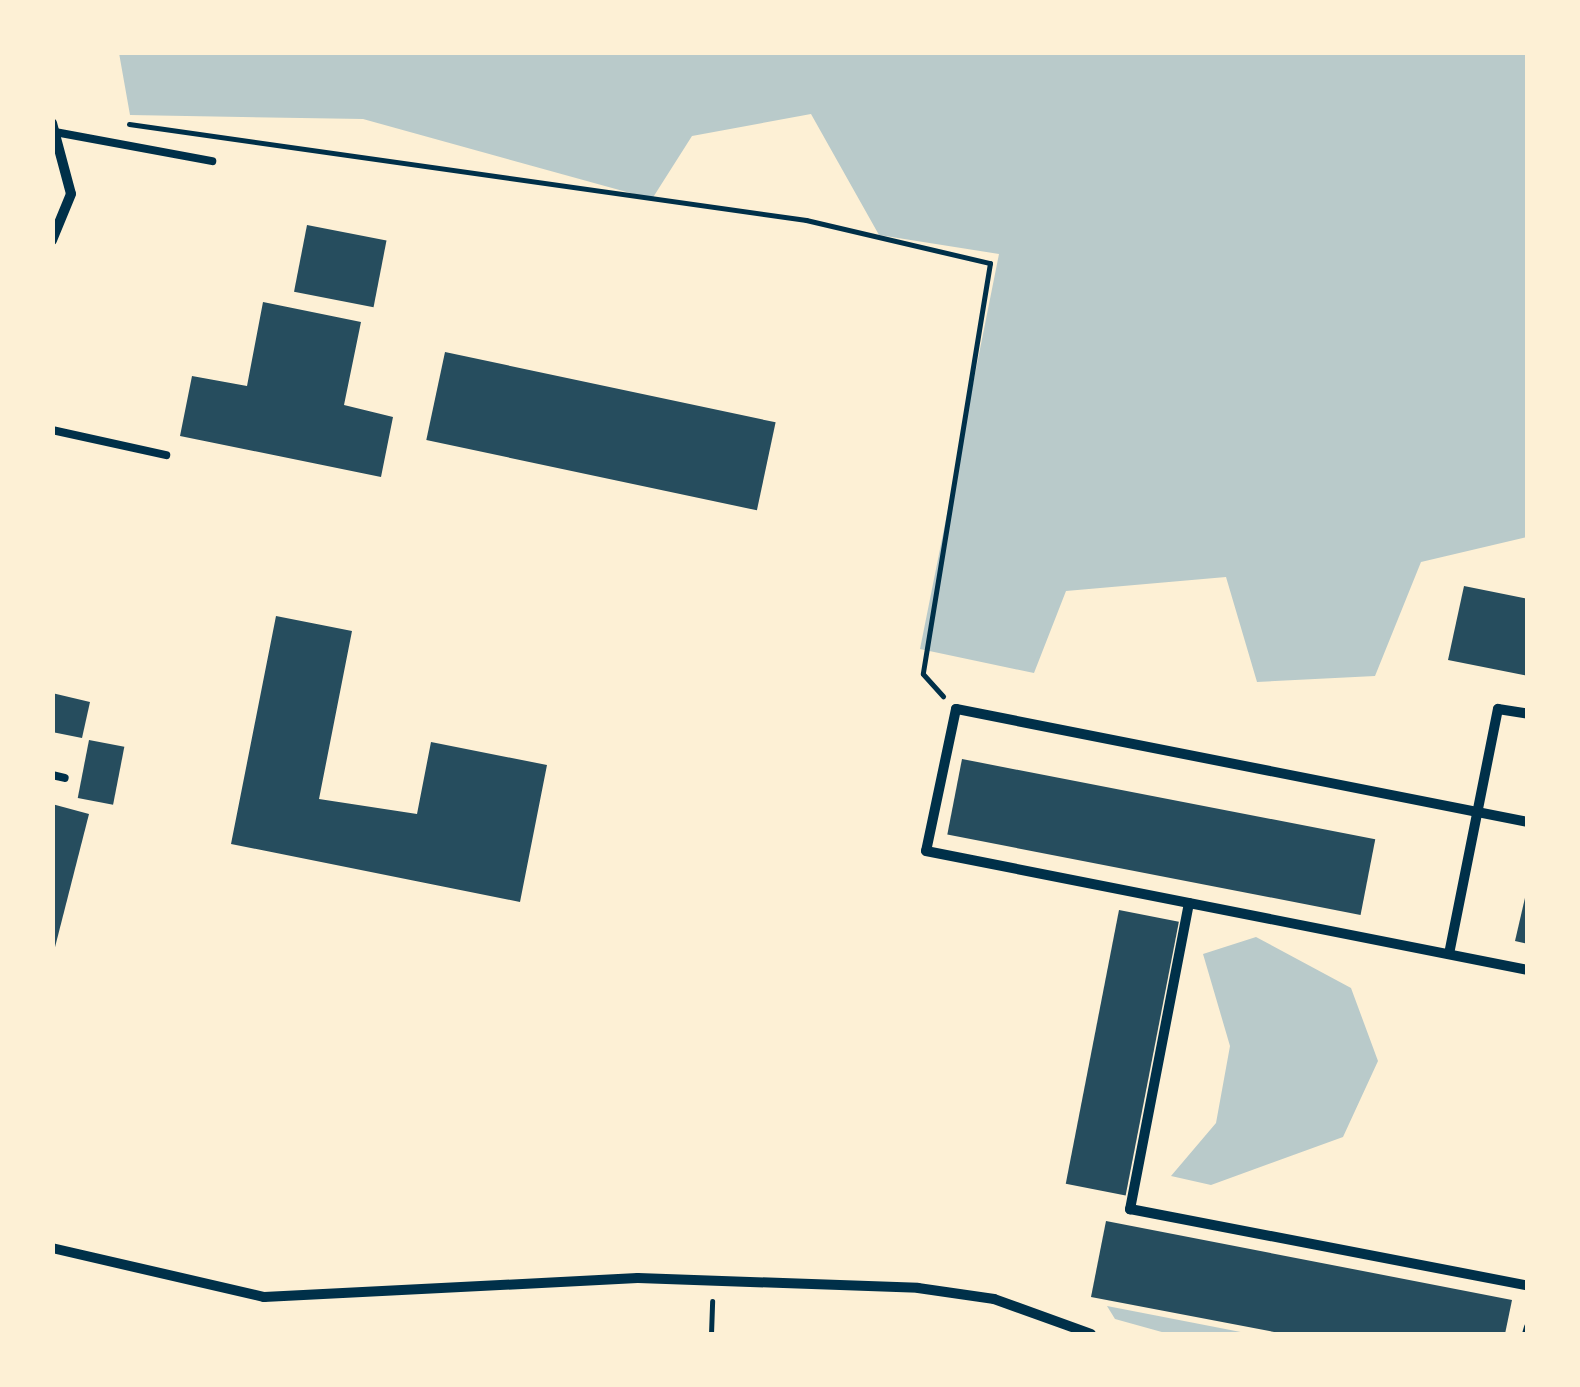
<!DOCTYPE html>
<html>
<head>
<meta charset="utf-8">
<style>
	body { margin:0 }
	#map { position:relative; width:1580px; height:1387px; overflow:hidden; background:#fdf0d5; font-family:"Roboto Serif",serif }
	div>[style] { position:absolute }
	.green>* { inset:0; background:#b9caca }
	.building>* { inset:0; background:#264d5e; transform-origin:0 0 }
	.path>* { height:5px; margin:-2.5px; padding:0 2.5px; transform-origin:2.5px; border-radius:2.5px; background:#003049 }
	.service>* { height:8px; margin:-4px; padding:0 4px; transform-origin:4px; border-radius:4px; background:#003049 }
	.minor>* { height:10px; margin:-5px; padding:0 5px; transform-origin:5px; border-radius:5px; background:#003049 }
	span { translate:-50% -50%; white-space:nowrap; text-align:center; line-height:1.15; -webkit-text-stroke:8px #fdf0d5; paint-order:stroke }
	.frame { position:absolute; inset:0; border:55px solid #fdf0d5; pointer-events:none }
</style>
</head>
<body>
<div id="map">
	<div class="green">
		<div style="clip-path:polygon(119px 53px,1527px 53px,1527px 537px,1421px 562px,1375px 676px,1257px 682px,1226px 577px,1066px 591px,1034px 673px,920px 649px,999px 254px,879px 235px,811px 114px,692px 136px,652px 199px,363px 119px,130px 115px)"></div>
		<div style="clip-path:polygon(1256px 937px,1351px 988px,1378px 1061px,1343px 1137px,1211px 1185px,1171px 1176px,1216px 1123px,1230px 1046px,1203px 954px)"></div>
		<div style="clip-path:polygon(1107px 1306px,1251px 1334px,1169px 1334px,1115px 1319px)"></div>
	</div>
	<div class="building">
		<div style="left:307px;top:225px;width:81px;height:68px;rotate:11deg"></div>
		<div style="clip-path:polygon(263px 302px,361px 322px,344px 405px,393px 417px,381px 477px,180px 436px,192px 376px,247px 386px)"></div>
		<div style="left:445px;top:352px;width:338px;height:90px;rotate:12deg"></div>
		<div style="clip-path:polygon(1464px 586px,1528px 599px,1528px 676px,1448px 660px)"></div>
		<div style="clip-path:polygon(276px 616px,352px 631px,319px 799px,417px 814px,431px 742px,547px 765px,520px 902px,231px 844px)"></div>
		<div style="clip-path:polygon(52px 693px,90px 702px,82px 738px,52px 732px)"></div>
		<div style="left:89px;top:740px;width:36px;height:59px;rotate:11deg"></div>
		<div style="left:962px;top:759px;width:421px;height:77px;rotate:11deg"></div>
		<div style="clip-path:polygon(52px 804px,89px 814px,53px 955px,52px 955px)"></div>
		<div style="clip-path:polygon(1528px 885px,1528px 944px,1515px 941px)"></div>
		<div style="left:1119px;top:910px;width:61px;height:279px;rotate:11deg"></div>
		<div style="clip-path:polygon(1106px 1221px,1512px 1300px,1505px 1334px,1285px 1334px,1091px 1297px)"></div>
	</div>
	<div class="path">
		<div style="left:129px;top:124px;width:684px;rotate:8.07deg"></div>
		<div style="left:806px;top:220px;width:189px;rotate:13.2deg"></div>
		<div style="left:990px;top:263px;width:416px;rotate:99.3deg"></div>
		<div style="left:923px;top:674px;width:30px;rotate:48deg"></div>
		<div style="left:711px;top:1334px;width:33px;rotate:-88deg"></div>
	</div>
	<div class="service">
		<div style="left:55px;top:132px;width:160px;rotate:10.5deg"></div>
		<div style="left:52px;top:430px;width:117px;rotate:12.4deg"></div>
		<div style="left:52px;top:775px;width:13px;rotate:13deg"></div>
		<div style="left:1526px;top:1334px;width:7px;rotate:-74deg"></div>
	</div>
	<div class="minor">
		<div style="left:52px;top:123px;width:73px;rotate:75deg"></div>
		<div style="left:71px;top:194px;width:50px;rotate:112.4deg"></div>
		<div style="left:1528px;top:822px;width:583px;rotate:-168.82deg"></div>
		<div style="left:956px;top:709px;width:145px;rotate:101.9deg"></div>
		<div style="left:926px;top:851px;width:614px;rotate:11.18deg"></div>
		<div style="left:1189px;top:903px;width:312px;rotate:100.9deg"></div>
		<div style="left:1130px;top:1209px;width:405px;rotate:10.9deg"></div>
		<div style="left:1449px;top:954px;width:250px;rotate:-78.7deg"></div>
		<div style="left:1498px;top:709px;width:30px;rotate:9deg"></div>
		<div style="left:52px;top:1248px;width:218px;rotate:13deg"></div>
		<div style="left:264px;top:1297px;width:374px;rotate:-2.9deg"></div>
		<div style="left:638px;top:1278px;width:280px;rotate:2deg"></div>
		<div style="left:918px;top:1288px;width:77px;rotate:8.2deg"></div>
		<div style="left:994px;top:1299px;width:103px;rotate:19.8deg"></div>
	</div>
	<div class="frame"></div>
</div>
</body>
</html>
